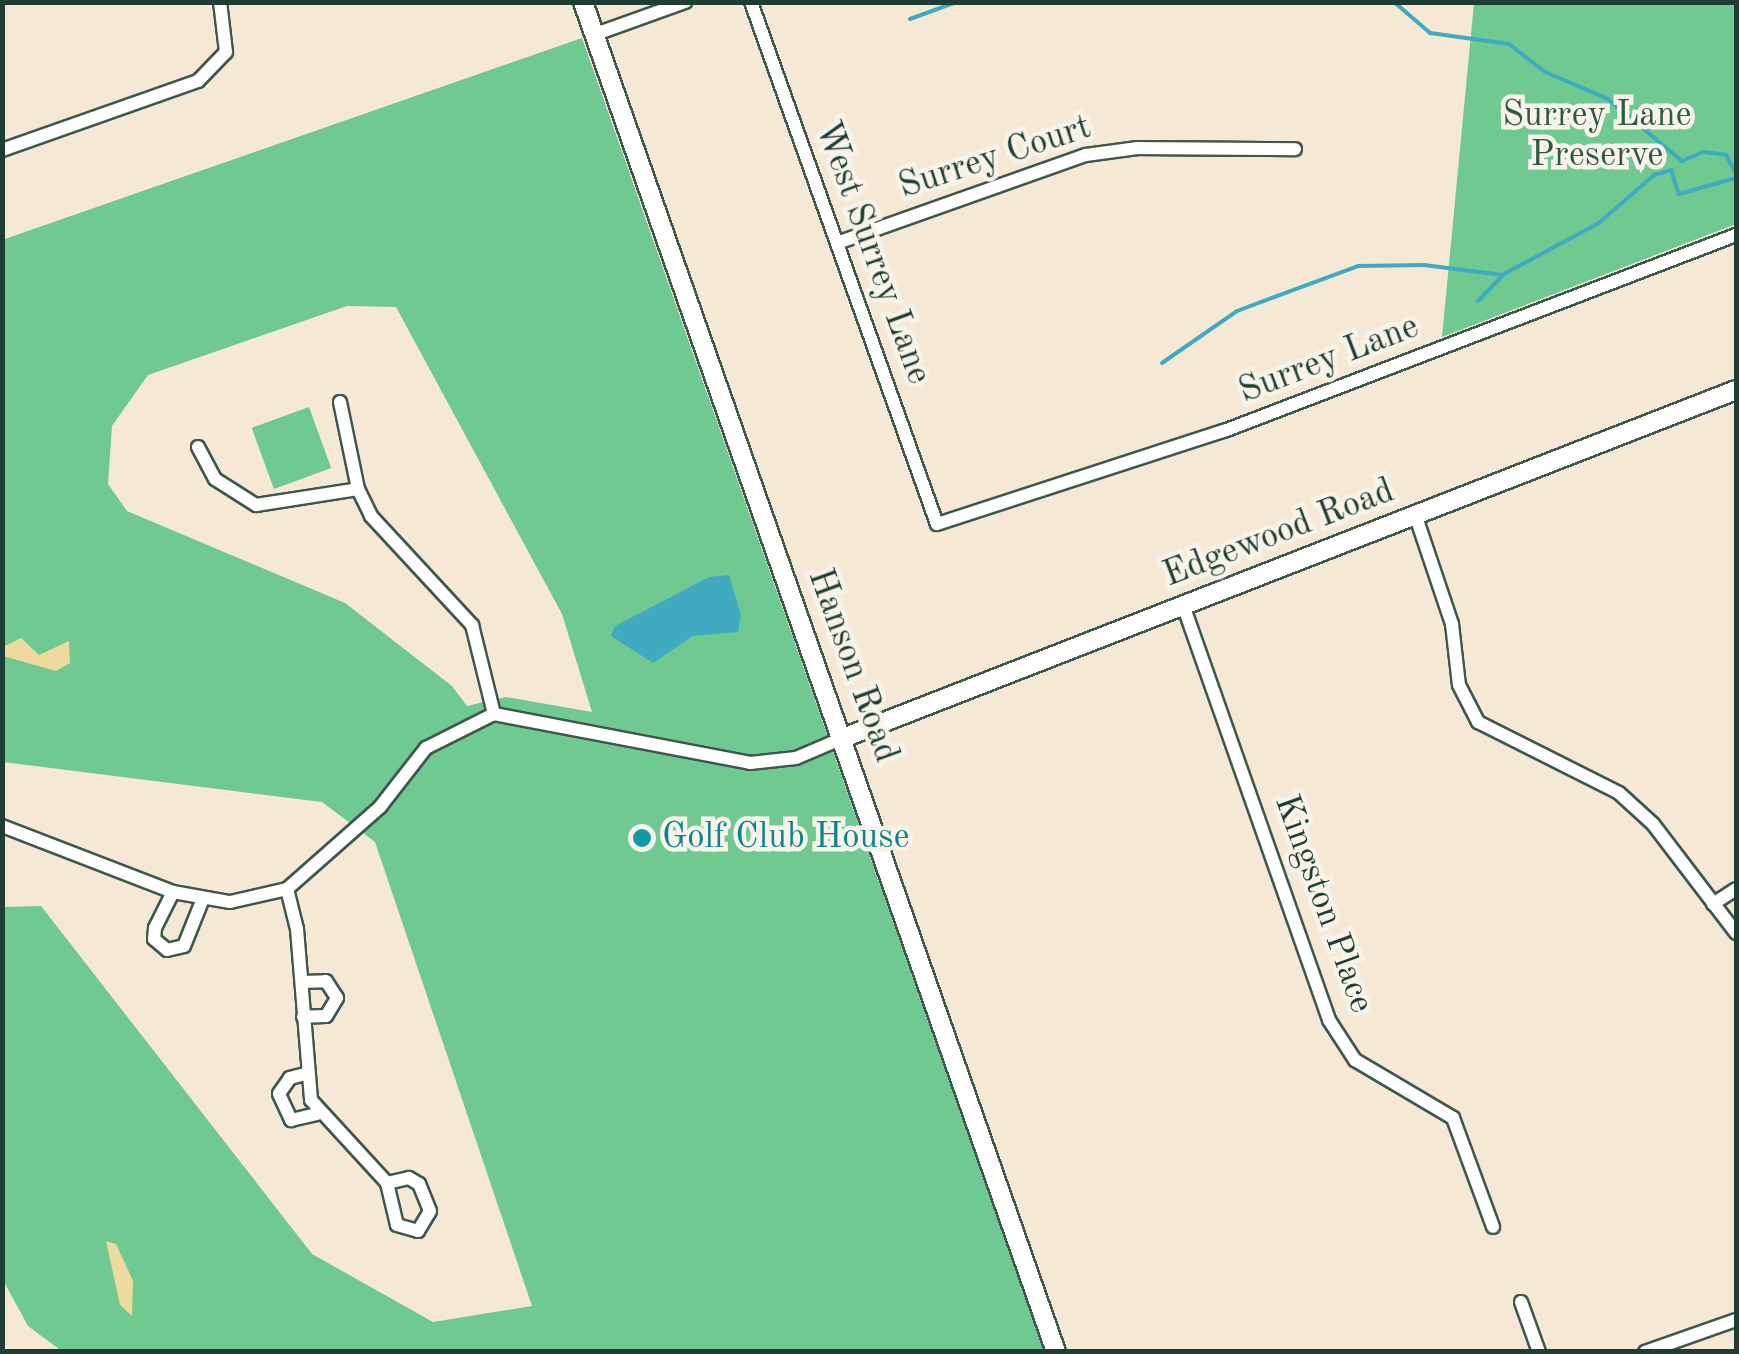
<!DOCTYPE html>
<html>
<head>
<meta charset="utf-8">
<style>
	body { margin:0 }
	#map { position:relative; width:1739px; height:1354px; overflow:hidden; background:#f5e9d5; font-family:"Old Standard TT",serif }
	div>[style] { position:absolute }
	.green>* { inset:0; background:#6fc990; transform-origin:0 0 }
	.sand>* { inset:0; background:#eeda9e }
	.water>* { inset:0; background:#40abc0 }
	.stream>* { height:4px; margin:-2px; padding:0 2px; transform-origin:2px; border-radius:2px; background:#40abc0 }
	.roads { filter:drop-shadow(2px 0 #3f574c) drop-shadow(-2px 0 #3f574c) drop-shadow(0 2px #3f574c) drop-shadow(0 -2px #3f574c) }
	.street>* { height:12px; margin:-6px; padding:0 6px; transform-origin:6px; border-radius:6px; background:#fff }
	.secondary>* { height:18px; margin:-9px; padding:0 9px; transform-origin:9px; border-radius:9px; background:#fff }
	.dots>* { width:28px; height:28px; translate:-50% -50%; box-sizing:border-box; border:5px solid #f7f3e8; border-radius:50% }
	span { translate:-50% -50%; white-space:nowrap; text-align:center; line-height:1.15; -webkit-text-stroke:9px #f7f3e8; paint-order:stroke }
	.park-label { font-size:35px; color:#2f5946 }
	.street-label { font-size:35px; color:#1f3d34 }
	.culture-label { font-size:35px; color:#0d838f }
	.left { translate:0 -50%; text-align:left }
	.frame { position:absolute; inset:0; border:5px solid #1f3d34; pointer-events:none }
</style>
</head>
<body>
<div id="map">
	<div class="green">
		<div style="clip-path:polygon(1474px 3px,1736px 3px,1736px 224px,1442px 337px)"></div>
		<div style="clip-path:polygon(evenodd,582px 38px,1044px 1351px,63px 1352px,28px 1326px,3px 1280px,3px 907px,41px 906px,312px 1254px,433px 1322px,532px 1306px,375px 842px,322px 802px,3px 762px,2px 240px,582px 38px,347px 306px,396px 307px,562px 614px,592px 712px,506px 697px,467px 706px,452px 686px,345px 603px,127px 511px,108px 484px,112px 426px,148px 375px,347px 306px)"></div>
		<div style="left:309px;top:407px;width:65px;height:61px;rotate:70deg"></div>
	</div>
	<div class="sand">
		<div style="clip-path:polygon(21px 638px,39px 655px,69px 641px,70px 663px,56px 671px,3px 656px,3px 647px)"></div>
		<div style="clip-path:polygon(106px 1241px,116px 1244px,133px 1281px,132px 1316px,120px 1305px)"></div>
	</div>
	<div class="water">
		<div style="clip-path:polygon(729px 575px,741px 615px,738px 632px,693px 636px,653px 663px,611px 636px,615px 626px,709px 577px)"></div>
	</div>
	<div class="stream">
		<div style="left:1294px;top:2px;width:26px"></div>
		<div style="left:1394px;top:2px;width:48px;rotate:40.7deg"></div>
		<div style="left:1430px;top:33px;width:80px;rotate:7.9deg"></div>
		<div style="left:1509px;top:44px;width:46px;rotate:37.9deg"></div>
		<div style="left:1545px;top:72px;width:69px;rotate:23.2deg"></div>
		<div style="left:1608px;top:99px;width:97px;rotate:40deg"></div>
		<div style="left:1682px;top:161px;width:23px;rotate:-23deg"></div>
		<div style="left:1703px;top:152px;width:23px;rotate:7deg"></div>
		<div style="left:1726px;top:155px;width:21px;rotate:62deg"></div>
		<div style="left:910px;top:19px;width:50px;rotate:-19.9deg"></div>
		<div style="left:1478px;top:301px;width:35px;rotate:-46deg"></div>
		<div style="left:1162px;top:363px;width:91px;rotate:-34.7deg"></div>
		<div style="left:1237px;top:311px;width:129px;rotate:-20.4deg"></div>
		<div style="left:1358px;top:266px;width:66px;rotate:-0.9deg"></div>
		<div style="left:1424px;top:265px;width:79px;rotate:7.3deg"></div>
		<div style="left:1502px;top:275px;width:110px;rotate:-28.2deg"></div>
		<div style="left:1599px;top:223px;width:73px;rotate:-41.1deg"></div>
		<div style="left:1654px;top:175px;width:18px;rotate:-16deg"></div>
		<div style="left:1671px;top:170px;width:25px;rotate:72deg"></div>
		<div style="left:1679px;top:194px;width:59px;rotate:-15.7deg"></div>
	</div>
	<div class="roads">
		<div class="street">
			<div style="left:751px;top:2px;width:554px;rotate:70.39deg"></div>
			<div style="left:937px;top:524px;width:302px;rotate:-18deg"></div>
			<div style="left:1224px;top:431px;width:548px;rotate:-20.95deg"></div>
			<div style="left:593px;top:35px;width:98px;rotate:-19.7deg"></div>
			<div style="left:2px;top:150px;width:208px;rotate:-19.4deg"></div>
			<div style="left:198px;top:81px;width:40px;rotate:-46deg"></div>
			<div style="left:226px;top:52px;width:50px;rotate:-96.8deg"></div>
			<div style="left:837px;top:243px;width:264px;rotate:-19.5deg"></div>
			<div style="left:1086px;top:155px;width:52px;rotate:-7.7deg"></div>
			<div style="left:1138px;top:148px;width:157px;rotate:0.4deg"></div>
			<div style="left:340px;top:402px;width:89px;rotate:78.3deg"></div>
			<div style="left:358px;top:489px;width:30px;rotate:64deg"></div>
			<div style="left:371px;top:516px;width:149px;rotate:47.2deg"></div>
			<div style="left:472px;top:625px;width:92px;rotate:76.1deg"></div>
			<div style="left:198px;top:447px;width:36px;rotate:62deg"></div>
			<div style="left:215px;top:479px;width:49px;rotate:32.4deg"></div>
			<div style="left:256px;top:505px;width:103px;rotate:-8.9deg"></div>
			<div style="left:1416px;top:517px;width:113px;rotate:71.4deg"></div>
			<div style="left:1452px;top:624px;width:61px;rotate:83.5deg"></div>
			<div style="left:1459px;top:685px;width:42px;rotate:62.8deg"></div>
			<div style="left:1478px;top:722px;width:158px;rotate:26.7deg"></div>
			<div style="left:1619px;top:793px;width:46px;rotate:42.4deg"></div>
			<div style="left:1653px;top:824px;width:137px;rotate:52.7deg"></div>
			<div style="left:1183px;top:605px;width:440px;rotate:70.6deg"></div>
			<div style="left:1329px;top:1020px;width:48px;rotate:57deg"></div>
			<div style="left:1355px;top:1060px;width:114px;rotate:30.6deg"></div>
			<div style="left:1453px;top:1118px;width:116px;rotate:69.8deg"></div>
			<div style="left:2px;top:826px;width:183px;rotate:21.1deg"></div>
			<div style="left:173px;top:892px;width:58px;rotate:10deg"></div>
			<div style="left:230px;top:902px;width:58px;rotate:-12.8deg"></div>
			<div style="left:287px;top:889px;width:124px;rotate:-41.4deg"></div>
			<div style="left:380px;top:807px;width:75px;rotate:-52.1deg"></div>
			<div style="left:426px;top:748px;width:76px;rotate:-26.6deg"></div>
			<div style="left:494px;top:714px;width:261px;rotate:10.8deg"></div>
			<div style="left:750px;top:763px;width:46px;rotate:-6.2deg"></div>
			<div style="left:796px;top:758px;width:51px;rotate:-23.1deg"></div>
			<div style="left:287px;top:889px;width:41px;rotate:76deg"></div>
			<div style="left:297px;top:929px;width:172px;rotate:85.3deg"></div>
			<div style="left:311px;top:1100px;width:113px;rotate:47.5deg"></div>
			<div style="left:387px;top:1183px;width:43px;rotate:76.6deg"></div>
			<div style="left:397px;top:1225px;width:22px;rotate:16deg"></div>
			<div style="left:418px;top:1231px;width:23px;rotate:-59deg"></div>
			<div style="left:430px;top:1211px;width:29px;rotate:-112deg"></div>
			<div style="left:419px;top:1184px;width:12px;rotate:-149deg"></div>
			<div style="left:409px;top:1178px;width:23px;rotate:167deg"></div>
			<div style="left:173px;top:892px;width:40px;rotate:116.6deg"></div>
			<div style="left:155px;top:928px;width:11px;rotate:95deg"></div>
			<div style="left:154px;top:939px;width:17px;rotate:40deg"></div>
			<div style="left:167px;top:950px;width:17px;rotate:-13deg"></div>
			<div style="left:184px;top:946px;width:48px;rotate:-68.2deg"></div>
			<div style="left:1713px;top:904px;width:27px;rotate:-33deg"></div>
			<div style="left:302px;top:982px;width:24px;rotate:-2deg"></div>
			<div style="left:326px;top:981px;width:20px;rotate:57deg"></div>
			<div style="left:337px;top:998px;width:21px;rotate:121deg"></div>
			<div style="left:326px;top:1016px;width:23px;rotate:178deg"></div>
			<div style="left:305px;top:1074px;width:16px;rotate:165deg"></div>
			<div style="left:290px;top:1078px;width:19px;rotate:125deg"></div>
			<div style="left:279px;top:1094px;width:29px;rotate:65deg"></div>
			<div style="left:291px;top:1120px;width:27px;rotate:-13deg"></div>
			<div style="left:1521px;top:1302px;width:53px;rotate:70.2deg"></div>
			<div style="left:1645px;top:1352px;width:96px;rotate:-19.4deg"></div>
		</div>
		<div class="secondary">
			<div style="left:583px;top:2px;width:1430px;rotate:70.69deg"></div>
			<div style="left:843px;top:738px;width:958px;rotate:-21.29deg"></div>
		</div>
	</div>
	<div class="dots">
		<div style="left:642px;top:838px;background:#0f9aa8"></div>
	</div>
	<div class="park-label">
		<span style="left:1597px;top:136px">Surrey Lane<br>Preserve</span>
	</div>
	<div class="street-label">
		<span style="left:995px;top:158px;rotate:-18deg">Surrey Court</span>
		<span style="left:872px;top:253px;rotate:70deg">West Surrey Lane</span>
		<span style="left:1329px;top:360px;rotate:-21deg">Surrey Lane</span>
		<span style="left:1279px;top:534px;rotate:-21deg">Edgewood Road</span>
		<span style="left:852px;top:666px;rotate:70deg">Hanson Road</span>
		<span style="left:1323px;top:904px;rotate:70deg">Kingston Place</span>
	</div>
	<div class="culture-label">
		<span class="left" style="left:662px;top:838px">Golf Club House</span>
	</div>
	<div class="frame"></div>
</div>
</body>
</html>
